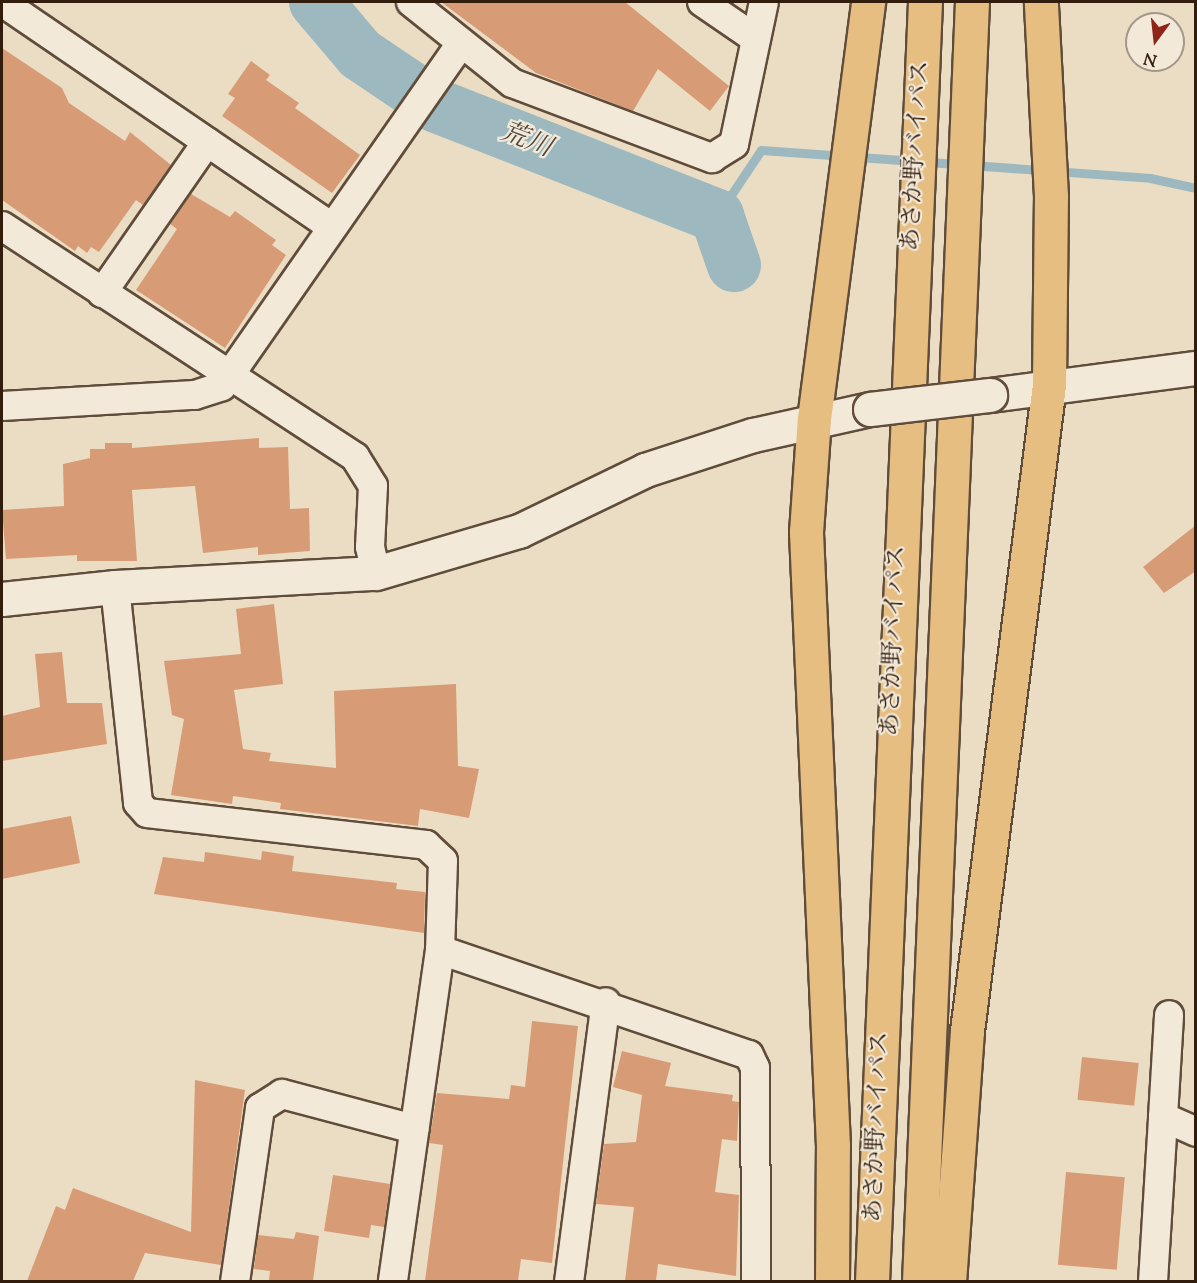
<!DOCTYPE html>
<html>
<head>
<meta charset="utf-8">
<style>
	body { margin:0 }
	#map { position:relative; width:1197px; height:1283px; overflow:hidden; background:#ebddc4; font-family:"Sorts Mill Goudy","Noto Serif JP",serif }
	div>[style] { position:absolute }
	.stream>* { height:9px; margin:-4.5px; padding:0 4.5px; transform-origin:4.5px; border-radius:4.5px; background:#9db9bf }
	.river>* { height:54px; margin:-27px; padding:0 27px; transform-origin:27px; border-radius:27px; background:#9db9bf }
	.building>* { inset:0; background:#d79b76; transform-origin:0 0 }
	.roads { filter:drop-shadow(2px 0 #604c3a) drop-shadow(-2px 0 #604c3a) drop-shadow(0 2px #604c3a) drop-shadow(0 -2px #604c3a) }
	.minor>* { height:28px; margin:-14px; padding:0 14px; transform-origin:14px; border-radius:14px; background:#f2e9d9 }
	.tertiary>* { height:33px; margin:-16.5px; padding:0 16.5px; transform-origin:16.5px; border-radius:16.5px; background:#f2e9d9 }
	.trunk>* { height:33px; margin:-16.5px; padding:0 16.5px; transform-origin:16.5px; border-radius:16.5px; background:#e6be82 }
	.bridges { filter:drop-shadow(2px 0 #604c3a) drop-shadow(-2px 0 #604c3a) drop-shadow(0 2px #604c3a) drop-shadow(0 -2px #604c3a) }
	.tertiary-bridge>* { height:33px; margin:-16.5px; padding:0 16.5px; transform-origin:16.5px; border-radius:16.5px; background:#f2e9d9 }
	span { translate:-50% -50%; white-space:nowrap; text-align:center; line-height:1.15; -webkit-text-stroke:4.5px #f2e9d9; paint-order:stroke }
	.street-label { font-size:24px; color:#321c0c }
	.water-label { font-size:26px; color:#524b42; font-style:italic }
	.frame { position:absolute; inset:0; border:3px solid #321c0c; pointer-events:none }
	.north { position:absolute; left:1125px; top:12px; width:60px; height:60px; box-sizing:border-box; background:#f2e9d9; border:2px solid #a59787; border-radius:50%; rotate:195deg; font-size:16px; font-weight:700; line-height:24px; text-align:center; color:#321c0c }
	.north::after { content:''; display:block; margin:auto; width:21px; height:27px; background:#8f2418; clip-path:polygon(50% 0,100% 100%,50% 72%,0 100%) }
</style>
</head>
<body>
<div id="map">
	<div class="stream">
		<div style="left:717px;top:216px;width:79px;rotate:-56.3deg"></div>
		<div style="left:761px;top:150px;width:390px;rotate:4.1deg"></div>
		<div style="left:1150px;top:178px;width:47px;rotate:12.3deg"></div>
	</div>
	<div class="river">
		<div style="left:316px;top:2px;width:68px;rotate:49.8deg"></div>
		<div style="left:360px;top:54px;width:93px;rotate:34deg"></div>
		<div style="left:437px;top:106px;width:301px;rotate:21.4deg"></div>
		<div style="left:717px;top:216px;width:52px;rotate:70.9deg"></div>
	</div>
	<div class="building">
		<div style="clip-path:polygon(441px 2px,625px 2px,729px 86px,710px 111px,658px 69px,633px 111px,536px 73px)"></div>
		<div style="clip-path:polygon(2px 48px,62px 88px,69px 103px,125px 141px,130px 132px,171px 165px,143px 205px,136px 200px,99px 252px,91px 247px,87px 253px,78px 246px,75px 251px,2px 200px)"></div>
		<div style="clip-path:polygon(251px 61px,270px 75px,266px 80px,299px 103px,295px 108px,360px 155px,332px 193px,222px 116px,235px 98px,228px 94px)"></div>
		<div style="clip-path:polygon(191px 194px,230px 217px,235px 211px,276px 240px,272px 245px,286px 255px,225px 348px,136px 290px,177px 229px,170px 224px)"></div>
		<div style="clip-path:polygon(259px 438px,259px 448px,288px 447px,290px 509px,309px 508px,310px 551px,258px 555px,258px 547px,203px 553px,195px 486px,132px 490px,137px 561px,77px 561px,77px 555px,6px 559px,2px 510px,64px 506px,63px 464px,90px 458px,90px 449px,105px 449px,105px 443px,132px 443px,132px 448px)"></div>
		<div style="clip-path:polygon(1196px 525px,1196px 571px,1164px 593px,1143px 567px)"></div>
		<div style="clip-path:polygon(274px 604px,283px 684px,234px 690px,243px 749px,271px 753px,269px 761px,336px 768px,334px 691px,456px 684px,458px 766px,479px 769px,469px 818px,420px 809px,418px 826px,280px 809px,281px 803px,233px 796px,232px 804px,171px 795px,184px 719px,172px 715px,164px 661px,241px 654px,236px 609px)"></div>
		<div style="clip-path:polygon(62px 652px,67px 703px,102px 703px,107px 744px,2px 761px,2px 716px,40px 707px,35px 654px)"></div>
		<div style="clip-path:polygon(71px 816px,80px 863px,2px 879px,2px 829px)"></div>
		<div style="clip-path:polygon(262px 851px,294px 856px,292px 871px,397px 883px,396px 889px,425px 892px,424px 933px,154px 894px,163px 857px,204px 862px,205px 852px,261px 860px)"></div>
		<div style="clip-path:polygon(532px 1021px,578px 1026px,552px 1263px,521px 1259px,518px 1281px,425px 1281px,443px 1145px,429px 1143px,437px 1093px,509px 1099px,511px 1085px,525px 1087px)"></div>
		<div style="clip-path:polygon(622px 1051px,671px 1063px,665px 1086px,733px 1095px,732px 1101px,739px 1102px,737px 1141px,722px 1139px,715px 1192px,739px 1195px,736px 1276px,658px 1264px,656px 1281px,625px 1281px,634px 1207px,596px 1204px,604px 1144px,636px 1142px,642px 1095px,613px 1087px)"></div>
		<div style="left:1082px;top:1057px;width:57px;height:43px;rotate:6deg"></div>
		<div style="clip-path:polygon(195px 1080px,245px 1090px,221px 1265px,145px 1253px,133px 1281px,27px 1281px,56px 1206px,65px 1210px,73px 1188px,191px 1232px)"></div>
		<div style="left:1066px;top:1172px;width:59px;height:93px;rotate:5deg"></div>
		<div style="clip-path:polygon(333px 1175px,390px 1184px,384px 1227px,371px 1225px,369px 1238px,324px 1231px)"></div>
		<div style="clip-path:polygon(296px 1232px,319px 1236px,313px 1281px,269px 1280px,270px 1271px,254px 1269px,258px 1235px,294px 1239px)"></div>
	</div>
	<div class="roads">
		<div class="minor">
			<div style="left:2px;top:2px;width:397px;rotate:34.3deg"></div>
			<div style="left:411px;top:2px;width:129px;rotate:38.7deg"></div>
			<div style="left:512px;top:83px;width:214px;rotate:20.6deg"></div>
			<div style="left:712px;top:158px;width:26px;rotate:-32deg"></div>
			<div style="left:734px;top:144px;width:145px;rotate:-78.1deg"></div>
			<div style="left:702px;top:2px;width:65px;rotate:34.4deg"></div>
			<div style="left:2px;top:226px;width:422px;rotate:33.2deg"></div>
			<div style="left:355px;top:457px;width:34px;rotate:58deg"></div>
			<div style="left:373px;top:486px;width:61px;rotate:92.8deg"></div>
			<div style="left:370px;top:547px;width:27px;rotate:77deg"></div>
			<div style="left:102px;top:293px;width:184px;rotate:-55.2deg"></div>
			<div style="left:2px;top:406px;width:193px;rotate:-3.3deg"></div>
			<div style="left:195px;top:395px;width:28px;rotate:-18deg"></div>
			<div style="left:222px;top:386px;width:417px;rotate:-55.1deg"></div>
			<div style="left:115px;top:587px;width:217px;rotate:83.9deg"></div>
			<div style="left:138px;top:803px;width:13px;rotate:48deg"></div>
			<div style="left:147px;top:813px;width:281px;rotate:6.5deg"></div>
			<div style="left:426px;top:845px;width:23px;rotate:43deg"></div>
			<div style="left:443px;top:861px;width:89px;rotate:91.9deg"></div>
			<div style="left:440px;top:950px;width:335px;rotate:98.1deg"></div>
			<div style="left:440px;top:950px;width:326px;rotate:18.8deg"></div>
			<div style="left:749px;top:1055px;width:14px;rotate:65deg"></div>
			<div style="left:755px;top:1068px;width:214px;rotate:89.7deg"></div>
			<div style="left:1163px;top:1117px;width:102px;rotate:-86.6deg"></div>
			<div style="left:235px;top:1282px;width:176px;rotate:-81.8deg"></div>
			<div style="left:260px;top:1108px;width:26px;rotate:-32deg"></div>
			<div style="left:282px;top:1094px;width:137px;rotate:14.9deg"></div>
			<div style="left:569px;top:1282px;width:282px;rotate:-82.5deg"></div>
			<div style="left:1153px;top:1282px;width:165px;rotate:-86.5deg"></div>
			<div style="left:1163px;top:1117px;width:36px;rotate:24deg"></div>
		</div>
		<div class="tertiary">
			<div style="left:990px;top:395px;width:208px;rotate:-7.5deg"></div>
			<div style="left:2px;top:599px;width:114px;rotate:-6.1deg"></div>
			<div style="left:115px;top:587px;width:261px;rotate:-3.1deg"></div>
			<div style="left:376px;top:573px;width:149px;rotate:-16.4deg"></div>
			<div style="left:519px;top:531px;width:140px;rotate:-25.8deg"></div>
			<div style="left:645px;top:470px;width:114px;rotate:-18deg"></div>
			<div style="left:753px;top:435px;width:120px;rotate:-12.5deg"></div>
		</div>
		<div class="trunk">
			<div style="left:832px;top:1282px;width:136px;rotate:-89.6deg"></div>
			<div style="left:833px;top:1146px;width:615px;rotate:-92.52deg"></div>
			<div style="left:806px;top:532px;width:113px;rotate:-86deg"></div>
			<div style="left:814px;top:419px;width:420px;rotate:-82.6deg"></div>
			<div style="left:872px;top:1282px;width:1281px;rotate:-87.63deg"></div>
			<div style="left:919px;top:1282px;width:1281px;rotate:-87.63deg"></div>
			<div style="left:949px;top:1282px;width:252px;rotate:-85.9deg"></div>
			<div style="left:967px;top:1031px;width:651px;rotate:-82.77deg"></div>
			<div style="left:1049px;top:385px;width:189px;rotate:-89.4deg"></div>
			<div style="left:1051px;top:196px;width:194px;rotate:-93deg"></div>
		</div>
	</div>
	<div class="bridges">
		<div class="tertiary-bridge">
			<div style="left:870px;top:409px;width:121px;rotate:-6.7deg"></div>
		</div>
	</div>
	<div class="street-label">
		<span style="left:917px;top:156px;rotate:-87deg">あさか野バイパス</span>
		<span style="left:895px;top:641px;rotate:-88deg">あさか野バイパス</span>
		<span style="left:878px;top:1127px;rotate:-88deg">あさか野バイパス</span>
	</div>
	<div class="water-label">
		<span style="left:526px;top:141px;rotate:21deg">荒川</span>
	</div>
	<div class="frame"></div>
	<div class="north">N</div>
</div>
</body>
</html>
